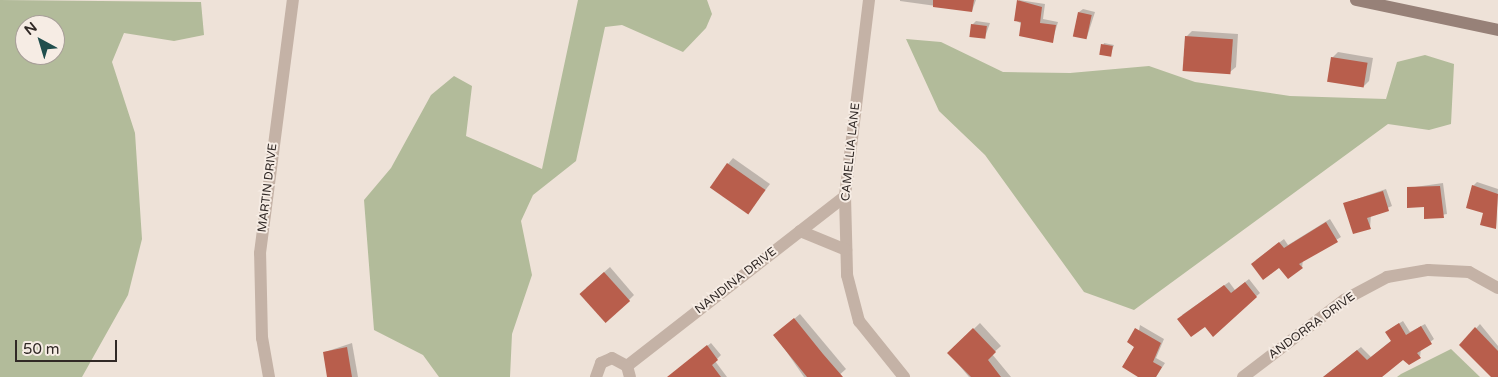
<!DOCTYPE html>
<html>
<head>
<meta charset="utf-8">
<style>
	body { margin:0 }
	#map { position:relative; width:1498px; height:377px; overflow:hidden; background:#eee2d8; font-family:"Varela Round",sans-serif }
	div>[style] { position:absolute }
	.green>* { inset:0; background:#b2bb9a }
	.shadow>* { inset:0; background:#0003 }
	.building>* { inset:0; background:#b85e4c; transform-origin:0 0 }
	.minor>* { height:12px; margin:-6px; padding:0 6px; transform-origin:6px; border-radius:6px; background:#c4b2a6 }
	.secondary>* { height:12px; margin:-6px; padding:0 6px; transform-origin:6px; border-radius:6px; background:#978178 }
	span { translate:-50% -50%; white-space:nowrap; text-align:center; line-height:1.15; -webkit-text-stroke:4px #f6ece4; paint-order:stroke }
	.street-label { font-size:12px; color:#312926 }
	.north { position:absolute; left:15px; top:15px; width:50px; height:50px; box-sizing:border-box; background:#f6ece4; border:1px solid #a79e98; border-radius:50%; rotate:321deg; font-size:14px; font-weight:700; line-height:20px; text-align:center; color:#312926 }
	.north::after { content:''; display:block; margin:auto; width:18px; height:22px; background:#204e4d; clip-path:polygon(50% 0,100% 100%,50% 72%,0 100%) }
	.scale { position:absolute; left:15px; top:340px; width:102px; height:22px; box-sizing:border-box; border:2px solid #312926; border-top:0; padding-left:6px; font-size:15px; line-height:18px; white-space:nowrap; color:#312926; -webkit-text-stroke:4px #f6ece4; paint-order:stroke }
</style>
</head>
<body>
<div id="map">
	<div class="green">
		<div style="clip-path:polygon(evenodd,0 0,201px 2px,204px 35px,174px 41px,124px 33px,112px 62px,135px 133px,142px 239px,128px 295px,82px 377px,0 377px,0 0,25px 25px,55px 25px,55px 55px,25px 55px,25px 25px)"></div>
		<div style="clip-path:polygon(578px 0,707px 0,712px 14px,706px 28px,683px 52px,622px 25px,605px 27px,576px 161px,533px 195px,521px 221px,532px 275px,512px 334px,510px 377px,439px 377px,423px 355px,374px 330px,364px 200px,391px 168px,431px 95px,454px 76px,472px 86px,466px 136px,542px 169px)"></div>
		<div style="clip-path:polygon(906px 39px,941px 42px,1003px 72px,1070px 73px,1149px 66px,1195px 82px,1290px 96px,1386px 99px,1397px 62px,1425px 55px,1454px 64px,1451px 124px,1429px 130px,1388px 124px,1134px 310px,1084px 292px,985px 155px,939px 111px)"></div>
		<div style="clip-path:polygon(1451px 349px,1480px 377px,1397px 377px,1401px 374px)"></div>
	</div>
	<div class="shadow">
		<div style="clip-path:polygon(976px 0,972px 11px,900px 1px,900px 0)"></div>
		<div style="clip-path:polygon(1019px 0,1045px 4px,1043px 19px,1058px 22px,1052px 42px,1015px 20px)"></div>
		<div style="clip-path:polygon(1083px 9px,1095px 12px,1087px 37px,1079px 12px)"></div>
		<div style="clip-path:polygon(976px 21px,990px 23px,985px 37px,972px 25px)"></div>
		<div style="clip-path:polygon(1192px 31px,1238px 34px,1236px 67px,1230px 72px,1184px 69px,1187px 36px)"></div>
		<div style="clip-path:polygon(1104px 43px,1114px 45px,1110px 56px,1100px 54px)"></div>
		<div style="clip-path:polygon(1338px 52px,1373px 58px,1369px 81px,1364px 86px,1332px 58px)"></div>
		<div style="clip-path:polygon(733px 158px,770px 184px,748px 213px,728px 164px)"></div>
		<div style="clip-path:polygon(1477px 182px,1498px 189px,1496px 228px,1473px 186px)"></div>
		<div style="clip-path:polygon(1443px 183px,1447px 214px,1425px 218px,1425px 206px,1408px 188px)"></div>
		<div style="clip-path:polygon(1386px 189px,1392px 206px,1371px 215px,1370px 228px,1345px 203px)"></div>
		<div style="clip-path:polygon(1330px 219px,1341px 237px,1303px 260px,1302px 268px,1256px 260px,1284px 239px,1288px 245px)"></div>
		<div style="clip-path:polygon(610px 267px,634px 295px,629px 300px,586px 288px)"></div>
		<div style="clip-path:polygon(1249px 279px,1260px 293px,1213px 335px,1205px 325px,1182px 315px,1229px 282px,1235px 290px)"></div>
		<div style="clip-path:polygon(800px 314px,846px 369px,837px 377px,804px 377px,775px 335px)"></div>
		<div style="clip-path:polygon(1403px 321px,1410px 332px,1425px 324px,1434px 339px,1421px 349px,1420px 357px,1403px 359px,1380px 377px,1323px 377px,1361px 347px,1371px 357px,1392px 340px,1390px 329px)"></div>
		<div style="clip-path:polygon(980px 323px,1001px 346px,992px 354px,1011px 377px,969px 377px,949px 353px)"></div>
		<div style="clip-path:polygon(1480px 324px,1498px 346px,1498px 377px,1492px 377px,1461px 345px)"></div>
		<div style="clip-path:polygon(1140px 325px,1164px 339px,1156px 358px,1165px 363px,1156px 377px,1141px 377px,1136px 346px)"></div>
		<div style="clip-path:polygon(352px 343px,358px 377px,329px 377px,325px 352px)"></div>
		<div style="clip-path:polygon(711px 343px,721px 355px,715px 361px,727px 377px,679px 377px,679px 368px)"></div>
	</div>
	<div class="building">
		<div style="clip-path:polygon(933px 0,974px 0,972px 12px,933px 7px)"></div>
		<div style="clip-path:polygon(1017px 0,1042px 7px,1040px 23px,1056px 25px,1053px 43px,1019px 36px,1021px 22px,1014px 21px)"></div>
		<div style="left:1078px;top:12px;width:14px;height:25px;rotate:12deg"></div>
		<div style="left:971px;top:24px;width:16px;height:13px;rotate:7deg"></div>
		<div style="left:1185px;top:36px;width:48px;height:35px;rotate:4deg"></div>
		<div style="left:1101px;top:44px;width:12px;height:11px;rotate:9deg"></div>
		<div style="left:1331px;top:57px;width:37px;height:25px;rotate:9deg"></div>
		<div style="left:727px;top:163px;width:47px;height:30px;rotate:35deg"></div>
		<div style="clip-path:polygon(1472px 185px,1498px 194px,1496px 229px,1480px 225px,1483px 213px,1466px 208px)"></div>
		<div style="clip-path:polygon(1440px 186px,1444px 218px,1424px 219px,1424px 207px,1407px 208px,1407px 187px)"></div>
		<div style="clip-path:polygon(1383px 191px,1389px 211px,1367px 218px,1371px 229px,1353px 234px,1343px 203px)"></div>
		<div style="clip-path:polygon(1326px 222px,1338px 242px,1299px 264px,1303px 268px,1288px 279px,1279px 268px,1263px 280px,1251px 264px,1279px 242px,1284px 248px)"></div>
		<div style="left:604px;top:272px;width:39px;height:33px;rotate:48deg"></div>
		<div style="clip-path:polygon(1245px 282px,1257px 297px,1213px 337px,1205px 327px,1191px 337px,1177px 319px,1224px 285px,1231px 293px)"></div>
		<div style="clip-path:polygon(794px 318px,823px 354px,843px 377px,807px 377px,773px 335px)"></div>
		<div style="clip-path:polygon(1399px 323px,1406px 335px,1421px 326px,1432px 344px,1417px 353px,1421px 358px,1409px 365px,1403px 360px,1382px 377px,1323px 377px,1357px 350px,1367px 360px,1391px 341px,1385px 332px)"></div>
		<div style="clip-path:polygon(1475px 327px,1498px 351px,1498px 377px,1491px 377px,1459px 345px)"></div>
		<div style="clip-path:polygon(973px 328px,996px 352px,988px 360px,1001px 377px,971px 377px,947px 353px)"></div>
		<div style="clip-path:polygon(1135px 328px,1161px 343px,1153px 362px,1162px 367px,1156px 377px,1138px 377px,1122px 367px,1134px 347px,1127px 342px)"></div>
		<div style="clip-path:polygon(707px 345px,718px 360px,712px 365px,721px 377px,667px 377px)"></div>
		<div style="clip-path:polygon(347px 347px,352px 377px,327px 377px,323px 352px)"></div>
	</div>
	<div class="minor">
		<div style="left:869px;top:0;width:197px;rotate:97deg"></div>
		<div style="left:845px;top:196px;width:79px;rotate:88.5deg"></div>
		<div style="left:847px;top:275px;width:48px;rotate:75.4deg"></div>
		<div style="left:859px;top:321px;width:72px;rotate:51.2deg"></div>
		<div style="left:800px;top:231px;width:50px;rotate:22.4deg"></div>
		<div style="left:627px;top:366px;width:276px;rotate:-37.9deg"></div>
		<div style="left:269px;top:377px;width:40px;rotate:-100deg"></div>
		<div style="left:262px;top:338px;width:85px;rotate:-91.3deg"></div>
		<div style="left:260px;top:253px;width:255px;rotate:-82.6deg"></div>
		<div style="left:596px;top:377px;width:15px;rotate:-70deg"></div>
		<div style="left:601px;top:363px;width:12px;rotate:-24deg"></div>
		<div style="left:612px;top:358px;width:17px;rotate:28deg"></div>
		<div style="left:627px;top:366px;width:11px;rotate:75deg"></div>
		<div style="left:1243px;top:377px;width:127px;rotate:-37.3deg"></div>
		<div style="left:1344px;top:300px;width:49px;rotate:-28.1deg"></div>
		<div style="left:1387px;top:277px;width:42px;rotate:-9.7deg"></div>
		<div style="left:1428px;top:270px;width:41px;rotate:2.8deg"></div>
		<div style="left:1469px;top:272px;width:33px;rotate:29deg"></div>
	</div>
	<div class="secondary">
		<div style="left:1356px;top:0;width:145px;rotate:11.9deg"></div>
	</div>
	<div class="street-label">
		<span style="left:851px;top:152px;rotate:-84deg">CAMELLIA LANE</span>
		<span style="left:268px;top:188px;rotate:-83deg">MARTIN DRIVE</span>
		<span style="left:736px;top:281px;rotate:-38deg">NANDINA DRIVE</span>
		<span style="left:1312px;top:326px;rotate:-36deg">ANDORRA DRIVE</span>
	</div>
	<div class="north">N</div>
	<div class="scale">50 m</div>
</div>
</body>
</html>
